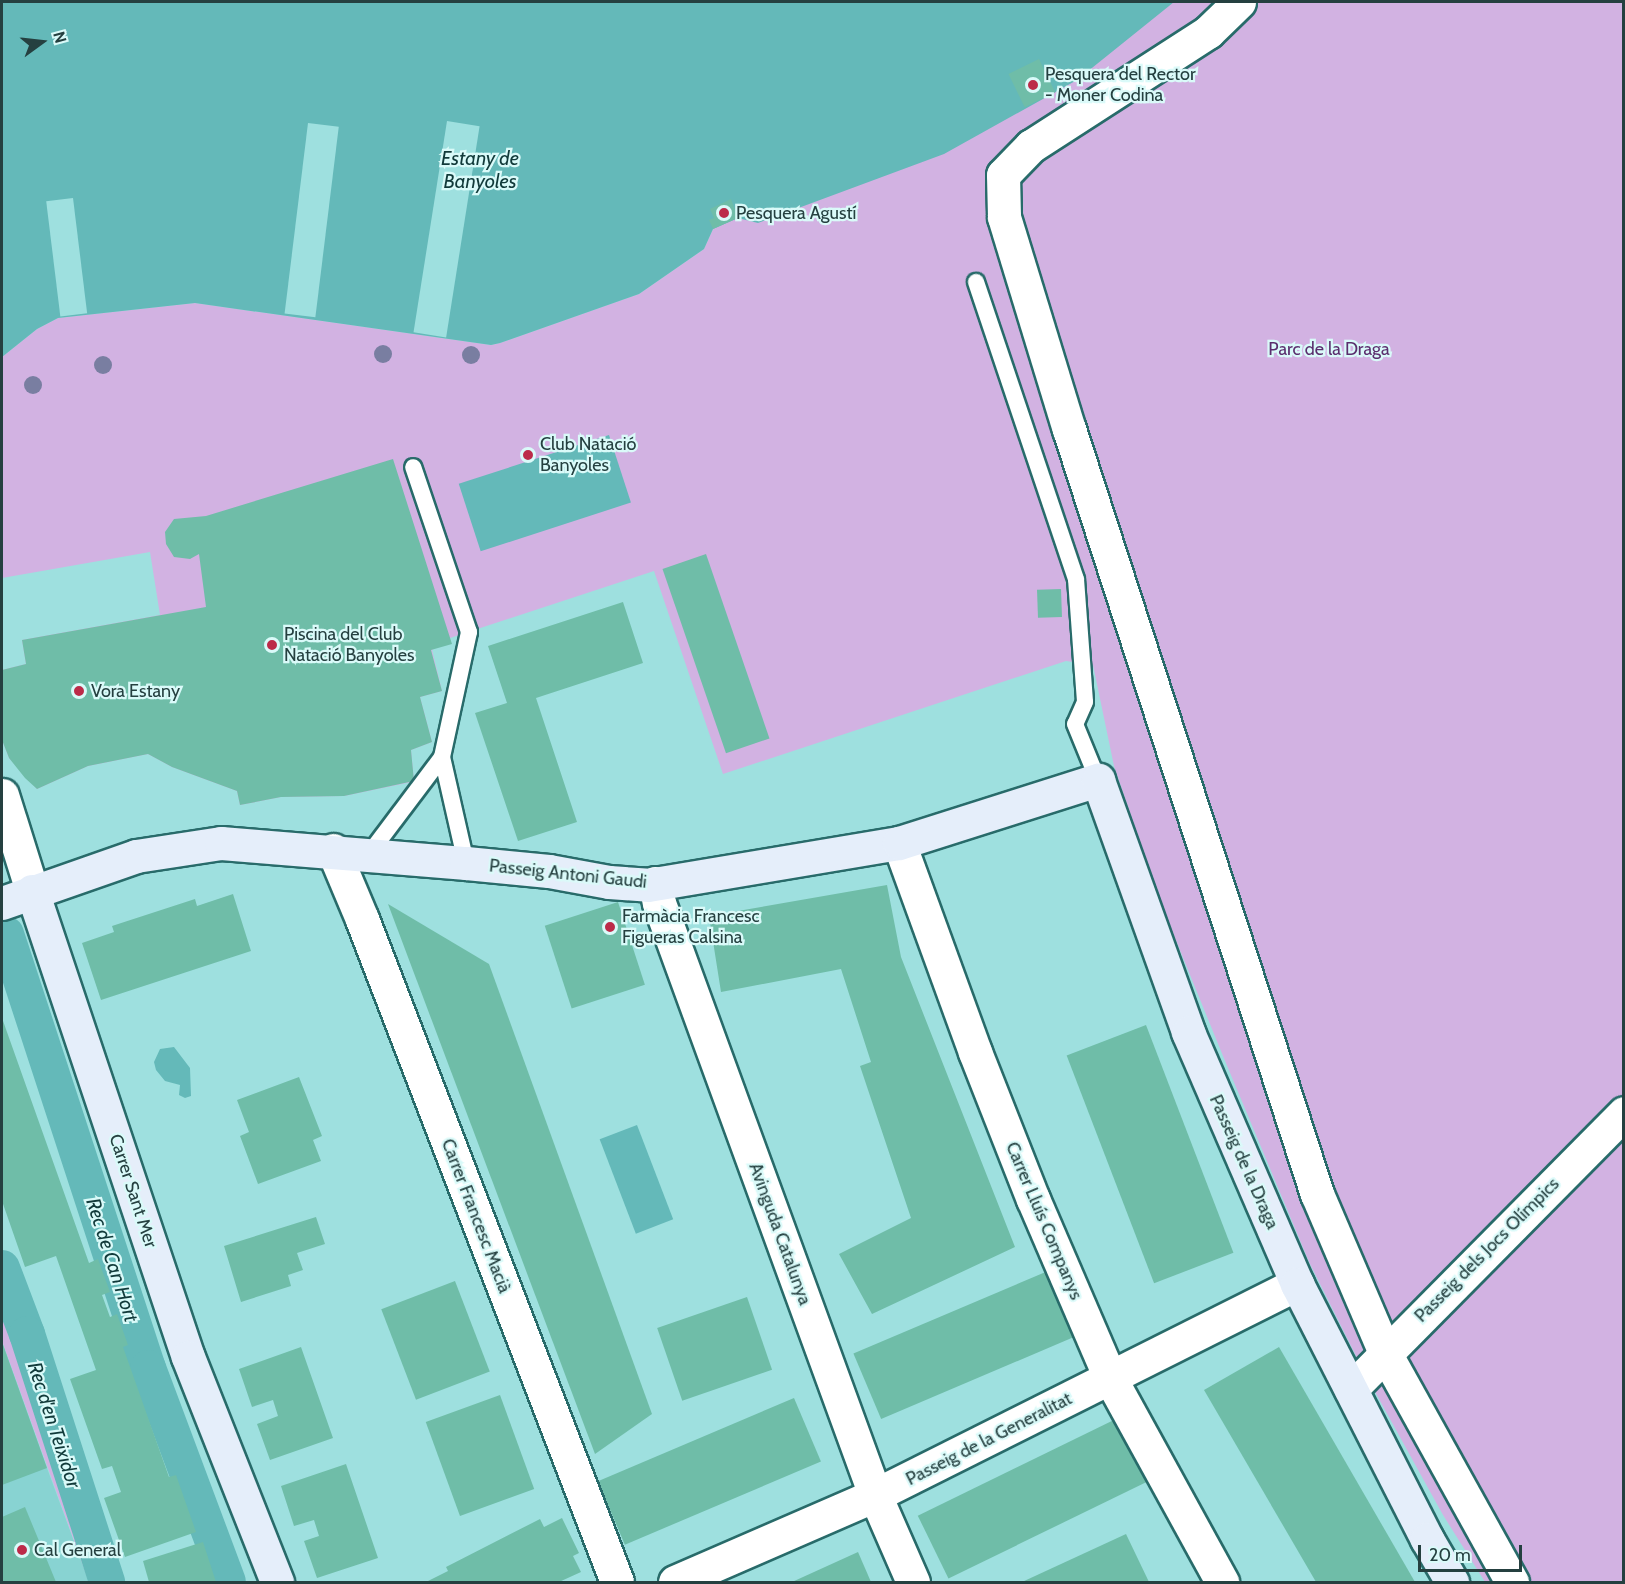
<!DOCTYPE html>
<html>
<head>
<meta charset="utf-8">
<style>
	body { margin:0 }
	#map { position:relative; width:1625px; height:1584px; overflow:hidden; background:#9ee0df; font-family:Cabin,sans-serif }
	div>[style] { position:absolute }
	.built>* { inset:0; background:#88d3d2 }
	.green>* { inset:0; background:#d2b2e2 }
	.water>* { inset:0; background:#64b9b9; transform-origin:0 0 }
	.pier>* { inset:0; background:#9ee0df; transform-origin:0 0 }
	.canal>* { height:36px; margin:-18px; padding:0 18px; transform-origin:18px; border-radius:18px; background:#64b9b9 }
	.building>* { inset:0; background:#6fbda8; transform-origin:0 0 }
	.roads { filter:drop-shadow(2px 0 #286b6a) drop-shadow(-2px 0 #286b6a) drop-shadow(0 2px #286b6a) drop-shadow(0 -2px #286b6a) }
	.lane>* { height:16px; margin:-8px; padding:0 8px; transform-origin:8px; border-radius:8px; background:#fff }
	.street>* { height:33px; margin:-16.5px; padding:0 16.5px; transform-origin:16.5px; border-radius:16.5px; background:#fff }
	.secondary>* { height:33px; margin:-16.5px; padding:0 16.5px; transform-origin:16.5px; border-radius:16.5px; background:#e5eefa }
	.trees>* { width:18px; height:18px; margin:-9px; border-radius:50%; background:#797ea1 }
	.dots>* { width:16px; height:16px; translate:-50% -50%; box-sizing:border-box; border:3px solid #dafaf9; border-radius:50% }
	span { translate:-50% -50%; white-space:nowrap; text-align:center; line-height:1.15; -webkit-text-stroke:4.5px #dafaf9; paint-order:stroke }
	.poi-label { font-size:18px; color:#254040 }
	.left { translate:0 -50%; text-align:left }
	.park-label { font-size:18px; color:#5b2e6e }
	.street-label { font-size:18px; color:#254040 }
	.water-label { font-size:20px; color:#113a3a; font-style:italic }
	.frame { position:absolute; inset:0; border:3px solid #254040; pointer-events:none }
	.north { position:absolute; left:12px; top:12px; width:60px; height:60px; -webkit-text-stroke:4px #dafaf9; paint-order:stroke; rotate:75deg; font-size:16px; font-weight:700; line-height:24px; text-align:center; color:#254040 }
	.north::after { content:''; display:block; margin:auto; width:21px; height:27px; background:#254040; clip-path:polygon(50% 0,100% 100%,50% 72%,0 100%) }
	.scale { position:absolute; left:1418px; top:1545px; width:104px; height:27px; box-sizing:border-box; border:3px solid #254040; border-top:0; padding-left:8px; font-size:18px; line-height:21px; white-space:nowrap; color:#254040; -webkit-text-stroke:4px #dafaf9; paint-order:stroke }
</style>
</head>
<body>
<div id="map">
	<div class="built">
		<div style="clip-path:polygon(2px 1341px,47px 1468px,89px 1582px,2px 1582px)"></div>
	</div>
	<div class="green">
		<div style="clip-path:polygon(1155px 2px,1623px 2px,1623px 1582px,1485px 1582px,1443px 1515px,1364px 1372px,1309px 1262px,1223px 1056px,1162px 906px,1114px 766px,1093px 665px,1066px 661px,723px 774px,654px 571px,450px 638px,432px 650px,442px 691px,420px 697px,432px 742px,411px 750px,414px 781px,407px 783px,344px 796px,281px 797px,240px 805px,237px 791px,172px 767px,148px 754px,88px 766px,37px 789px,9px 758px,2px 740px,2px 670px,26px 664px,22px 640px,160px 615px,150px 552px,2px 578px,2px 357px,37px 329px,58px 318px,195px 303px,491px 345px,500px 343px,639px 294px,704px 249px,713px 229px)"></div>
		<div style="clip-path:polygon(2px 1255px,46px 1377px,111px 1582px,89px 1582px,2px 1341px)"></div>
	</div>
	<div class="water">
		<div style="clip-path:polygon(2px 2px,1174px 2px,1077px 80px,944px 154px,758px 223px,738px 218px,713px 229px,704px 249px,639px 294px,500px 343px,491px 345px,195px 303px,58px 318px,37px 329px,2px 357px)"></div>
		<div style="left:609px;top:435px;width:71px;height:158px;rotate:72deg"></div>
		<div style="clip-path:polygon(174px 1047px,190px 1068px,191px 1096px,185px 1098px,179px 1095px,180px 1085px,165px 1081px,156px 1070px,154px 1062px,160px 1049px)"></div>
		<div style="left:637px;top:1125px;width:101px;height:40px;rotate:69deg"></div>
	</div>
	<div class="pier">
		<div style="left:447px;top:121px;width:33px;height:214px;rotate:9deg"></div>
		<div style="left:308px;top:123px;width:31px;height:192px;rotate:7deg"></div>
		<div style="left:73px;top:198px;width:116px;height:27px;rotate:83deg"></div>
	</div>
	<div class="canal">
		<div style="left:6px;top:934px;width:457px;rotate:71.9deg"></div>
		<div style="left:148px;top:1368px;width:228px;rotate:69.5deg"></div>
		<div style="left:2px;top:1268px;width:71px;rotate:69.3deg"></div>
		<div style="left:27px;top:1334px;width:261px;rotate:72.1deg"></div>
	</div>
	<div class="building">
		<div style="left:1039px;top:59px;width:37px;height:34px;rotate:64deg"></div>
		<div style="clip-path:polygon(731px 199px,738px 218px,713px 229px,709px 220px,714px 218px,710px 209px)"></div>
		<div style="clip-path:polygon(393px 459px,452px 644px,431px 650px,442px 691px,420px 697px,432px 742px,411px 750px,414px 781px,344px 796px,281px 797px,240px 805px,237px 791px,172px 767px,148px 754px,88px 766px,37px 789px,25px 778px,9px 758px,2px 740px,2px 670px,26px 664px,22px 640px,206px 607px,199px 554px,190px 559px,174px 557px,166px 544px,165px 532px,174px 519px,206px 516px)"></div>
		<div style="left:706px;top:554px;width:195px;height:46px;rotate:71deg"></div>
		<div style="left:1061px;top:589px;width:28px;height:24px;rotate:88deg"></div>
		<div style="clip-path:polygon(623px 602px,643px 663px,536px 698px,577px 822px,518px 841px,475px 713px,507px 703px,488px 646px)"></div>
		<div style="clip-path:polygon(887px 885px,901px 957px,1015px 1247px,872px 1314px,839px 1254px,911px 1218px,860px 1066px,871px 1062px,841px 969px,721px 992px,709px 916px)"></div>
		<div style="clip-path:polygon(233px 894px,251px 951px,101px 1000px,82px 943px,114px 932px,112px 926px,195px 899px,197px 906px)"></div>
		<div style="left:618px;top:902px;width:87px;height:77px;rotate:72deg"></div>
		<div style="clip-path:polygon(388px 904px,489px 964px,652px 1414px,595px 1454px)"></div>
		<div style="clip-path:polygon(2px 1018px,89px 1263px,98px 1259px,110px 1292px,102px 1295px,110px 1317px,117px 1314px,128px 1345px,123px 1347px,169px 1477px,176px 1475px,196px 1532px,125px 1557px,104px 1498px,121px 1492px,112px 1466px,102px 1469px,70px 1379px,96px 1370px,56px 1256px,25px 1267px,2px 1201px)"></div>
		<div style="left:1146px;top:1025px;width:244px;height:85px;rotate:69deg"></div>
		<div style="clip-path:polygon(299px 1077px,322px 1136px,313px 1140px,321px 1161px,258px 1184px,240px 1136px,249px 1132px,237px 1100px)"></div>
		<div style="clip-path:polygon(316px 1217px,325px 1244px,297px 1253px,303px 1270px,288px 1275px,291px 1286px,241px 1302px,224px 1246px)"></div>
		<div style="left:1055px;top:1268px;width:71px;height:219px;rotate:67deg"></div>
		<div style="left:455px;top:1281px;width:97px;height:79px;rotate:69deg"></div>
		<div style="left:747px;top:1297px;width:77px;height:95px;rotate:71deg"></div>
		<div style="clip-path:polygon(2px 1342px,47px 1468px,2px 1485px)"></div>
		<div style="clip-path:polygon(301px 1347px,333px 1438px,270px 1460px,257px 1424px,278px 1416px,273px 1400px,252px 1407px,239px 1369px)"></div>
		<div style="clip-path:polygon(1279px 1347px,1415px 1582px,1316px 1582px,1204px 1390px)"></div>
		<div style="left:500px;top:1395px;width:100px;height:79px;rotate:70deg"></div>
		<div style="left:794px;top:1398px;width:69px;height:213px;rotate:67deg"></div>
		<div style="left:1120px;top:1417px;width:70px;height:225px;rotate:64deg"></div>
		<div style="clip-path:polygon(346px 1464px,378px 1558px,317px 1578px,304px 1541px,319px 1536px,314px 1520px,294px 1526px,281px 1486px)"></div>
		<div style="clip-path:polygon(25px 1507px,56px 1582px,2px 1582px,2px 1517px)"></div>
		<div style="clip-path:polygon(562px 1518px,579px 1553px,573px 1556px,581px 1572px,559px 1582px,426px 1582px,448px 1571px,446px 1567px,540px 1519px,544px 1527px)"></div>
		<div style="clip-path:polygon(1126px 1534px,1149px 1582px,1022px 1582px)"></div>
		<div style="clip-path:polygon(203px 1542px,216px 1582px,149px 1582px,143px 1561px)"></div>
		<div style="clip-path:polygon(858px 1552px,871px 1582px,792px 1582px)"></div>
	</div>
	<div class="roads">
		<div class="lane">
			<div style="left:976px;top:282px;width:313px;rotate:71.4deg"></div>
			<div style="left:1076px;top:579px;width:123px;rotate:85.8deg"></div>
			<div style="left:1085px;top:702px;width:24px;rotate:114deg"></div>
			<div style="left:1075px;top:724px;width:61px;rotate:67.7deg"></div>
			<div style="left:442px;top:757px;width:109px;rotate:77.2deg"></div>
			<div style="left:369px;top:854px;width:121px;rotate:-53deg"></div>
			<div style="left:442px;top:757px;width:128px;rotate:-77.8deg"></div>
			<div style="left:469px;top:632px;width:174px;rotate:-108.7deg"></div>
		</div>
		<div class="street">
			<div style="left:1239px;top:2px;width:43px;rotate:135.9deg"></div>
			<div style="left:1208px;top:32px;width:211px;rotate:147.2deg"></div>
			<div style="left:1031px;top:146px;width:40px;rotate:134deg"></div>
			<div style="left:1003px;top:175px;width:42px;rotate:88.6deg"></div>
			<div style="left:1004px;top:217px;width:222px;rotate:73deg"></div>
			<div style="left:1069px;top:429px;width:804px;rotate:72.04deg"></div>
			<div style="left:1317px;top:1194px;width:173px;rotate:66.8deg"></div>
			<div style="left:1385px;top:1353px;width:262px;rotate:61deg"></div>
			<div style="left:2px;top:795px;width:101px;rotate:72.6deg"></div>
			<div style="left:899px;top:843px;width:222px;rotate:70deg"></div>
			<div style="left:975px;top:1052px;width:158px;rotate:68.5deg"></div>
			<div style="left:1033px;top:1199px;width:195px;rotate:66.7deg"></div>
			<div style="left:1110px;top:1378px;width:233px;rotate:61.2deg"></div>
			<div style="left:333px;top:850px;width:75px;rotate:67.2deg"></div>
			<div style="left:362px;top:919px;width:710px;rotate:68.96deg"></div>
			<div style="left:655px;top:883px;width:20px;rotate:79deg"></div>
			<div style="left:659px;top:903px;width:630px;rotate:69.95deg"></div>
			<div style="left:875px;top:1495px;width:95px;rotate:66.4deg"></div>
			<div style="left:1351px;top:1389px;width:388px;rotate:-45.3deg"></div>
			<div style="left:675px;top:1582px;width:218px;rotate:-23.5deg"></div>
			<div style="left:875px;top:1495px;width:472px;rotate:-26.6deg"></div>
		</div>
		<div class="secondary">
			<div style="left:32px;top:891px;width:491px;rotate:71.5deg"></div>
			<div style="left:188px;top:1357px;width:242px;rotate:68.4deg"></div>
			<div style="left:2px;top:903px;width:142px;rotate:-19.3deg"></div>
			<div style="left:136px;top:856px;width:86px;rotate:-8.7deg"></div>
			<div style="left:221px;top:843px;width:246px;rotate:4.7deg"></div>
			<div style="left:466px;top:863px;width:83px;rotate:5.5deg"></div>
			<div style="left:549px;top:871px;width:61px;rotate:10.4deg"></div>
			<div style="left:609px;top:882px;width:39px;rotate:4deg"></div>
			<div style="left:648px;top:885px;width:254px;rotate:-9.5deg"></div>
			<div style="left:899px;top:843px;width:209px;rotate:-17.6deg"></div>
			<div style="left:1098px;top:780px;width:268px;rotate:70.3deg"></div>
			<div style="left:1188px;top:1032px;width:275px;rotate:66.6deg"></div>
			<div style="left:1297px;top:1284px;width:286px;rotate:63deg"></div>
			<div style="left:1427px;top:1539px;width:50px;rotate:59.8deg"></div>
		</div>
	</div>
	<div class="trees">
		<div style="left:383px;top:354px"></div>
		<div style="left:471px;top:355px"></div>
		<div style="left:103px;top:365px"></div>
		<div style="left:33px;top:385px"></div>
	</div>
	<div class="dots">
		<div style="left:1033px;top:85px;background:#bc2b49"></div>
		<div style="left:724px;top:213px;background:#bc2b49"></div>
		<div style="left:528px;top:455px;background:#bc2b49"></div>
		<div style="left:272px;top:645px;background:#bc2b49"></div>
		<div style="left:79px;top:691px;background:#bc2b49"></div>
		<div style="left:610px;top:927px;background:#bc2b49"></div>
		<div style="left:22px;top:1550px;background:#bc2b49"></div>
	</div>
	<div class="poi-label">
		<span class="left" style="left:1045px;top:85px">Pesquera del Rector<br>- Moner Codina</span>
		<span class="left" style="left:736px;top:213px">Pesquera Agustí</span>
		<span class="left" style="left:540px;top:455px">Club Natació<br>Banyoles</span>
		<span class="left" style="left:284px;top:645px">Piscina del Club<br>Natació Banyoles</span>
		<span class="left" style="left:91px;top:691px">Vora Estany</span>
		<span class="left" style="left:622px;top:927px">Farmàcia Francesc<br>Figueras Calsina</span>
		<span class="left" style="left:34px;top:1550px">Cal General</span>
	</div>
	<div class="park-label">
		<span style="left:1329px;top:349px">Parc de la Draga</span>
	</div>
	<div class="street-label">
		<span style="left:568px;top:874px;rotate:6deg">Passeig Antoni Gaudi</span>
		<span style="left:1244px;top:1162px;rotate:66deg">Passeig de la Draga</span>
		<span style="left:133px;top:1191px;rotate:72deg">Carrer Sant Mer</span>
		<span style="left:476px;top:1216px;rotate:69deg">Carrer Francesc Macià</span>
		<span style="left:1044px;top:1221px;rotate:67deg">Carrer Lluís Companys</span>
		<span style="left:780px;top:1234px;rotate:70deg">Avinguda Catalunya</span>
		<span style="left:1487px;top:1250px;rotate:-45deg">Passeig dels Jocs Olímpics</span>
		<span style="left:989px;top:1439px;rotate:-27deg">Passeig de la Generalitat</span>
	</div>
	<div class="water-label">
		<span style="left:480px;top:170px">Estany de<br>Banyoles</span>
		<span style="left:112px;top:1260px;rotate:72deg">Rec de Can Hort</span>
		<span style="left:54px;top:1425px;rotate:72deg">Rec d'en Teixidor</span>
	</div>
	<div class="frame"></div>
	<div class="north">N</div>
	<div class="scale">20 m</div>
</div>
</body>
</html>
